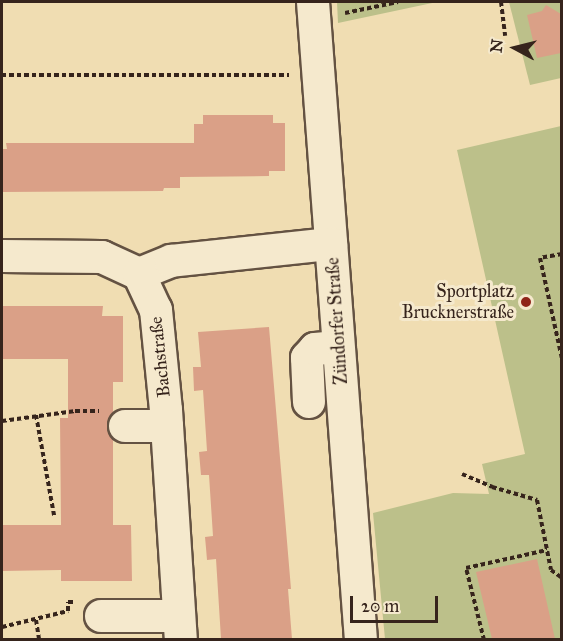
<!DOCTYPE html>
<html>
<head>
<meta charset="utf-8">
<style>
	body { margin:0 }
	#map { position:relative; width:563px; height:641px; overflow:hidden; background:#f0ddb2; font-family:"IM FELL Great Primer",serif }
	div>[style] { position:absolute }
	.green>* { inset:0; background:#bcc08a }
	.building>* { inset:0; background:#daa087 }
	.path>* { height:4px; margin-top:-2px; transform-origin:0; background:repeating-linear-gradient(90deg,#36241c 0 4.5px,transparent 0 7.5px) }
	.roads { filter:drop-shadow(2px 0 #645242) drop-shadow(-2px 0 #645242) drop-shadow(0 2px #645242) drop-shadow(0 -2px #645242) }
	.minor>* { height:32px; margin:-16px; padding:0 16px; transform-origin:16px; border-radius:16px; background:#f5e9cd }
	.dots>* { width:16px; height:16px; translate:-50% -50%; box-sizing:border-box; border:3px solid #f5e9cd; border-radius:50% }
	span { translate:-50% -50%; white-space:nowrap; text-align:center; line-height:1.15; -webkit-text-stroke:6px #f5e9cd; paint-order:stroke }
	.poi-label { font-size:18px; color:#36241c }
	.right { translate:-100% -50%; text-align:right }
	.street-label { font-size:18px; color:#36241c }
	.frame { position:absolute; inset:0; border:3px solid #36241c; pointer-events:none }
	.north { position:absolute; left:485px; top:18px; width:60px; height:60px; -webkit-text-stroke:4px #f5e9cd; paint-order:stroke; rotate:277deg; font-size:16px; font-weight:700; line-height:24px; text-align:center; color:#36241c }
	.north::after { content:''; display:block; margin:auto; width:21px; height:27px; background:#36241c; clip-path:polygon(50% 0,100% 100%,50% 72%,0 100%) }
	.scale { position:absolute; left:350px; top:596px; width:88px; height:27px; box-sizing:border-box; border:3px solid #36241c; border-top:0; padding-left:8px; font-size:18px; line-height:21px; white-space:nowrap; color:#36241c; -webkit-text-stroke:4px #f5e9cd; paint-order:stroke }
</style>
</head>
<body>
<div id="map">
	<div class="green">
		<div style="clip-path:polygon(337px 2px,437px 2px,338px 23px)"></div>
		<div style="clip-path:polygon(509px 2px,561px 2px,561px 78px,530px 85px)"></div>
		<div style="clip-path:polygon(561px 126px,561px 639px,385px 639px,373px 513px,453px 493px,489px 494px,482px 464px,525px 454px,457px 150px)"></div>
	</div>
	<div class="building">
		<div style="clip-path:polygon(546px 5px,561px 14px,561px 53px,537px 58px,527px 15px,542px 11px)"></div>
		<div style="clip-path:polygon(203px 115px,273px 115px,273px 123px,285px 123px,285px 171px,269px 171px,269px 176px,180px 177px,180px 188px,164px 188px,163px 191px,2px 192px,2px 149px,7px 149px,6px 143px,194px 143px,194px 124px,203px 124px)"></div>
		<div style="clip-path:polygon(2px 306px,103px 306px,102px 316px,123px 316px,123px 382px,113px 382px,113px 413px,107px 427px,113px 439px,113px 525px,131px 525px,132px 581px,61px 581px,61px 570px,2px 571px,2px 525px,61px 525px,60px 418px,68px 418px,68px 359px,2px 359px)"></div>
		<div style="clip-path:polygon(269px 327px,291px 589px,288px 589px,292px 639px,221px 639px,216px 559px,207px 560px,206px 548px,205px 537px,213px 536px,209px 475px,201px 475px,199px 452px,207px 451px,203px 390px,194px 391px,193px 367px,201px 367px,198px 332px)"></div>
		<div style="clip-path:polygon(537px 559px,555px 639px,492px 639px,476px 572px)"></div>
	</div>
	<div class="path">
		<div style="left:501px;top:2px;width:34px;rotate:83deg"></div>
		<div style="left:345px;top:13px;width:54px;rotate:-11.7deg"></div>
		<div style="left:2px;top:75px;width:287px"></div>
		<div style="left:562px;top:254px;width:22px;rotate:170deg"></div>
		<div style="left:540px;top:258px;width:103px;rotate:77.7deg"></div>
		<div style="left:36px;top:415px;width:102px;rotate:79.8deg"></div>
		<div style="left:2px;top:421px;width:74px;rotate:-7.8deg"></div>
		<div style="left:75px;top:411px;width:24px"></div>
		<div style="left:462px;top:474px;width:33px;rotate:23deg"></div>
		<div style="left:492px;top:487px;width:47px;rotate:16.1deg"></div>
		<div style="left:537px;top:500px;width:71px;rotate:78.7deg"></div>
		<div style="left:551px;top:570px;width:14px;rotate:36deg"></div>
		<div style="left:36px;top:620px;width:20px;rotate:81deg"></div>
		<div style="left:2px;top:627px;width:68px;rotate:-13.6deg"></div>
		<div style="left:68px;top:611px;width:9px;rotate:-90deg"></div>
		<div style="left:68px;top:602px;width:6px"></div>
		<div style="left:484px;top:640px;width:74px;rotate:-104deg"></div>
		<div style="left:466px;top:568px;width:83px;rotate:-12.5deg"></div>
	</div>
	<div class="roads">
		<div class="minor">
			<div style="left:313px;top:2px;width:640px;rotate:85.7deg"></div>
			<div style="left:2px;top:256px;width:100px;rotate:0.6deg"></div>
			<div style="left:102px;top:257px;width:41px;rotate:24.7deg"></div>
			<div style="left:139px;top:274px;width:40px;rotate:65deg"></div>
			<div style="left:156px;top:310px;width:100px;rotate:84.3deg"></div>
			<div style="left:166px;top:410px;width:230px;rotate:86.3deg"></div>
			<div style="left:139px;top:274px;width:35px;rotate:-22deg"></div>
			<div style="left:171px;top:261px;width:161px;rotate:-6.1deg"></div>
			<div style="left:309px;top:402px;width:44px;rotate:-92.6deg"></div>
			<div style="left:307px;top:358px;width:12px;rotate:-48deg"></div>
			<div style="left:315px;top:349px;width:23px;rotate:-5deg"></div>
			<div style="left:125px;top:426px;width:42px"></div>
			<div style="left:101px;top:616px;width:78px"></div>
		</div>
	</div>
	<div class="dots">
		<div style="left:526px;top:302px;background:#8f2418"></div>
	</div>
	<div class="poi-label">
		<span class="right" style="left:514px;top:302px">Sportplatz<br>Brucknerstraße</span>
	</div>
	<div class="street-label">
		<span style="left:337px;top:321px;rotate:-94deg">Zündorfer Straße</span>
		<span style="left:160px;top:357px;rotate:-96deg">Bachstraße</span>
	</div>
	<div class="frame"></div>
	<div class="north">N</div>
	<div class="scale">20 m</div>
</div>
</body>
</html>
